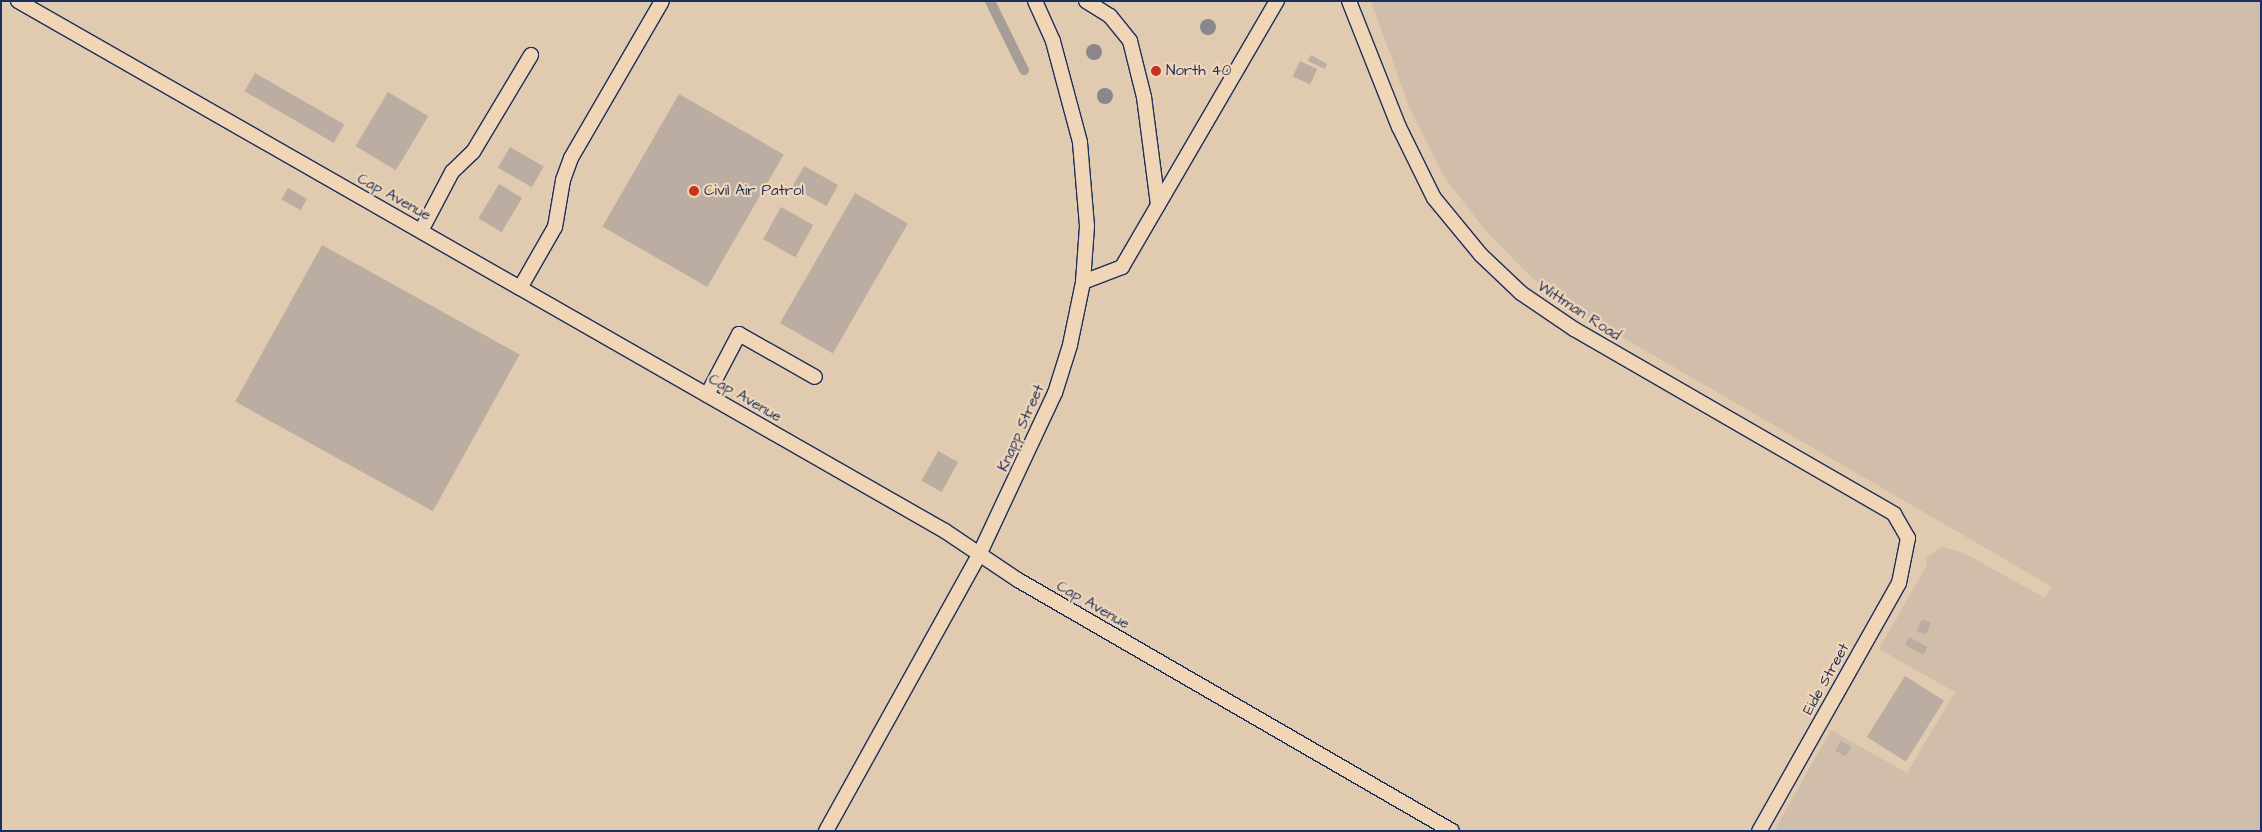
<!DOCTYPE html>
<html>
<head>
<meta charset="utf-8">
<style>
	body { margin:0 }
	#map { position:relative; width:2262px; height:832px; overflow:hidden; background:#f0d6b7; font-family:"Architects Daughter",sans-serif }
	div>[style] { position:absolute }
	.built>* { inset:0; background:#e0cab0; transform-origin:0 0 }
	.green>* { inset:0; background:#d1beaa }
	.stream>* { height:10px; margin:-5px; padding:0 5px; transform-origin:5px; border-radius:5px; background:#a79d98 }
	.building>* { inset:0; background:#bbada1; transform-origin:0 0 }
	.roads { filter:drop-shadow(1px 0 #1b2f5e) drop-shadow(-1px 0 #1b2f5e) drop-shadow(0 1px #1b2f5e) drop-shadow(0 -1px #1b2f5e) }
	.lane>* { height:14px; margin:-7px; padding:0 7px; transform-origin:7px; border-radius:7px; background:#f0d6b7 }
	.trees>* { width:16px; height:16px; margin:-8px; border-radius:50%; background:#8a868c }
	.dots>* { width:14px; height:14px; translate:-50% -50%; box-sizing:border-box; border:2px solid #f0d6b7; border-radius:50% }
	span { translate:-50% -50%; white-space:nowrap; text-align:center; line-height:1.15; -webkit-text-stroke:4.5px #f0d6b7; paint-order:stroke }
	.poi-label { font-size:15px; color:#1b2f5e }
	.left { translate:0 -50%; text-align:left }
	.street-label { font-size:15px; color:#1b2f5e }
	.frame { position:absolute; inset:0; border:2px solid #1b2f5e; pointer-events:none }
</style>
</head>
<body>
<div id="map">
	<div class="built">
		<div style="left:1px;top:1px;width:2260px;height:830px"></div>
	</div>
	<div class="green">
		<div style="clip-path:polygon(1371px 1px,2261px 1px,2261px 831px,1774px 831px,1831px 730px,1907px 773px,1955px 692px,1879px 649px,1926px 567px,1927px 557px,1942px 547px,1964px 553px,2045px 598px,2051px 586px,1584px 315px,1531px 277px,1485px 230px,1445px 178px,1408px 104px)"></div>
	</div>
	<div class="stream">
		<div style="left:990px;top:1px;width:77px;rotate:63.8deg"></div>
	</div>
	<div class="building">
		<div style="clip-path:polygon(1311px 55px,1327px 64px,1325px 69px,1308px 61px)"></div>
		<div style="left:1300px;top:61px;width:19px;height:17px;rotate:25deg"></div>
		<div style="left:255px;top:73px;width:103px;height:21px;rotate:30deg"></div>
		<div style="left:388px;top:92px;width:47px;height:63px;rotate:31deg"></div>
		<div style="left:679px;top:94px;width:121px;height:153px;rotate:30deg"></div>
		<div style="left:510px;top:147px;width:39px;height:24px;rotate:30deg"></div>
		<div style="left:804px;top:166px;width:39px;height:24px;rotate:29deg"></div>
		<div style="left:499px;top:184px;width:27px;height:40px;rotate:31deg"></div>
		<div style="left:288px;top:188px;width:22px;height:13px;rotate:30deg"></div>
		<div style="left:855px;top:193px;width:61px;height:150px;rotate:30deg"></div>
		<div style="left:781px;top:207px;width:37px;height:37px;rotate:29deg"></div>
		<div style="left:322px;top:245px;width:226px;height:179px;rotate:29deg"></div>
		<div style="left:938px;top:451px;width:23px;height:34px;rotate:29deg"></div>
		<div style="left:1922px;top:619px;width:10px;height:13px;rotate:24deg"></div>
		<div style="left:1909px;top:637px;width:21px;height:9px;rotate:28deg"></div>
		<div style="left:1905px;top:676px;width:46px;height:72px;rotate:32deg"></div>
		<div style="left:1841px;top:741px;width:12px;height:11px;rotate:31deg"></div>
	</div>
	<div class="roads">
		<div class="lane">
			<div style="left:18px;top:1px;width:1068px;rotate:29.76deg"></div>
			<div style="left:945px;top:531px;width:88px;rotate:33.9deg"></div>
			<div style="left:1018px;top:580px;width:501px;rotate:30.04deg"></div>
			<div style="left:1086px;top:1px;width:28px;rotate:32deg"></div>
			<div style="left:1110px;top:16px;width:32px;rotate:51deg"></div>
			<div style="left:1130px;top:41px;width:58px;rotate:76deg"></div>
			<div style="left:1144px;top:97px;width:109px;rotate:82.6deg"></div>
			<div style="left:1349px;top:1px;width:136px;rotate:68.4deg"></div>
			<div style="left:1399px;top:127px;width:79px;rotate:63.8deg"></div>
			<div style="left:1434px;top:198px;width:74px;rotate:50.5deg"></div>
			<div style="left:1481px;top:255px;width:55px;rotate:43.5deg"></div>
			<div style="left:1521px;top:293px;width:64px;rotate:34.2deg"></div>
			<div style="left:1574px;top:329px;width:370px;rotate:30deg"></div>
			<div style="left:1894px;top:514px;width:28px;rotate:60deg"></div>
			<div style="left:1908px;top:538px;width:46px;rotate:101.3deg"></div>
			<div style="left:1899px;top:583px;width:285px;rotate:119.4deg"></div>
			<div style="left:421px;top:231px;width:67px;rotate:-62.3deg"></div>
			<div style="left:452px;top:172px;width:29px;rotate:-44deg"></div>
			<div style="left:473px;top:152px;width:113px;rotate:-59.1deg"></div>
			<div style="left:1083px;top:282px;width:42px;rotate:-21deg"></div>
			<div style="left:1122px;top:267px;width:308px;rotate:-59.8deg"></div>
			<div style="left:520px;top:288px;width:70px;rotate:-60.2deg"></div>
			<div style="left:555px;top:227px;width:48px;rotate:-80.3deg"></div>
			<div style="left:563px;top:180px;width:23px;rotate:-70deg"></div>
			<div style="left:571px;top:158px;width:181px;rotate:-59.9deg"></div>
			<div style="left:707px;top:395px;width:69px;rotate:-62.3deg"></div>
			<div style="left:739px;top:334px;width:87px;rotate:29.5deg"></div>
			<div style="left:826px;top:831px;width:316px;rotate:-61deg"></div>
			<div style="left:979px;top:555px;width:179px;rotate:-64.9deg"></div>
			<div style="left:1055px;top:393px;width:50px;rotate:-72.6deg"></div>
			<div style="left:1070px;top:345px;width:64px;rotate:-78.3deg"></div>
			<div style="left:1083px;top:282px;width:56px;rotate:-85.9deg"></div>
			<div style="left:1087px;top:226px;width:84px;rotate:-94.8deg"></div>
			<div style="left:1080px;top:142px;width:105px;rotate:-105deg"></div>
			<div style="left:1053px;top:41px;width:44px;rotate:-114.2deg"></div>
		</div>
	</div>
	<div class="trees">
		<div style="left:1208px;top:27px"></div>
		<div style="left:1094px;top:52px"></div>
		<div style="left:1105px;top:96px"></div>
	</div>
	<div class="dots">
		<div style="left:1156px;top:71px;background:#c8321e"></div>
		<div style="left:694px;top:191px;background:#c8321e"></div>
	</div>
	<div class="poi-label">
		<span class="left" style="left:1166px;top:71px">North 40</span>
		<span class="left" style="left:704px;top:191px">Civil Air Patrol</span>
	</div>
	<div class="street-label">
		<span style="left:394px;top:197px;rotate:29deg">Cap Avenue</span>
		<span style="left:1579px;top:311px;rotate:33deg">Wittman Road</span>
		<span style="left:745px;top:398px;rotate:30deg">Cap Avenue</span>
		<span style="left:1021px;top:428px;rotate:-66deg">Knapp Street</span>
		<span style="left:1093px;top:605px;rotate:30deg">Cap Avenue</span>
		<span style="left:1826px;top:679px;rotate:-61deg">Eide Street</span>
	</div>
	<div class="frame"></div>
</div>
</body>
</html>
